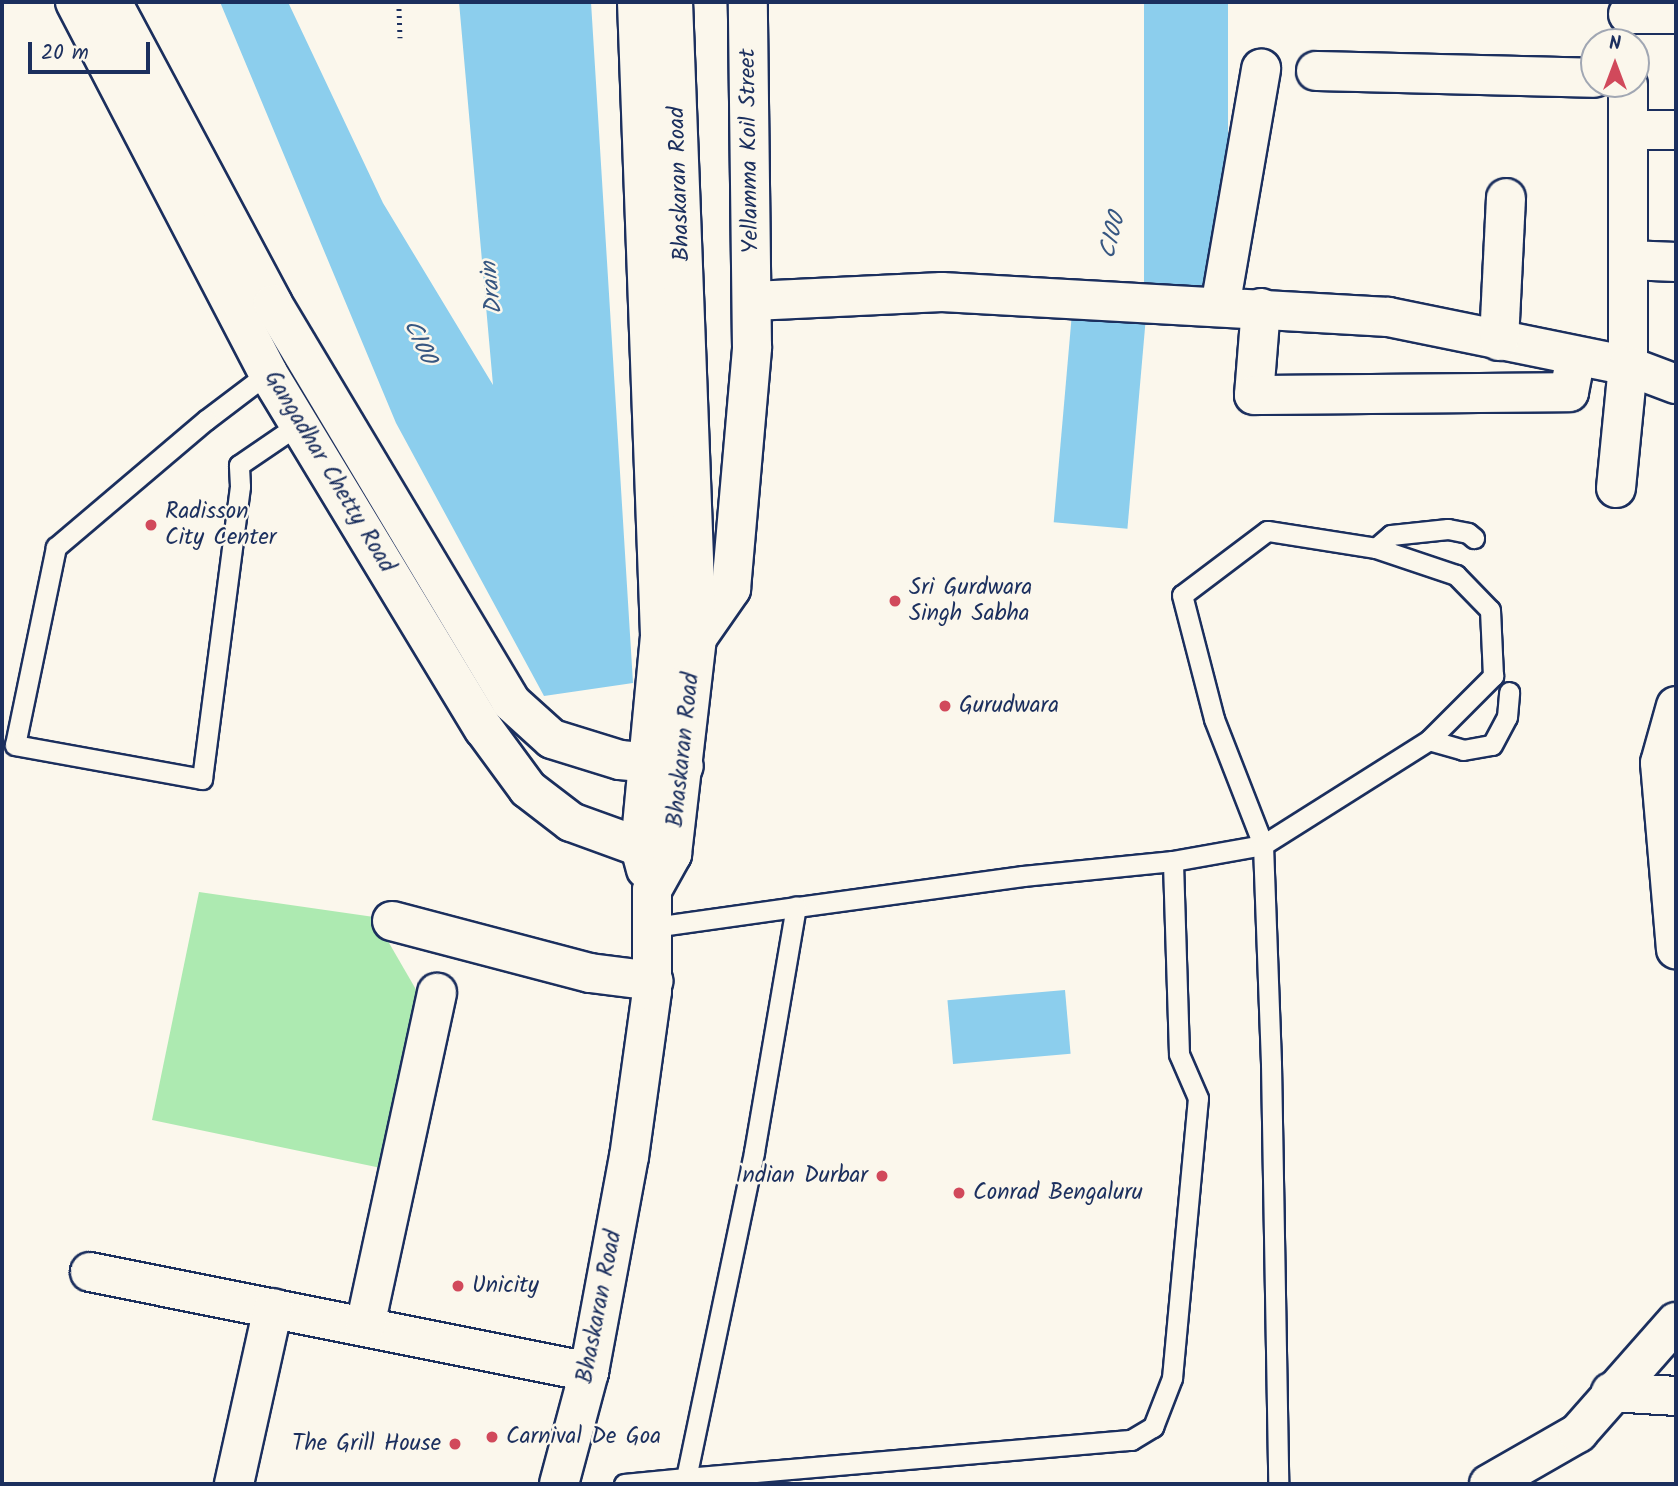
<!DOCTYPE html>
<html>
<head>
<meta charset="utf-8">
<style>
	body { margin:0 }
	#map { position:relative; width:1678px; height:1486px; overflow:hidden; background:#fbf7ec; font-family:Kalam,sans-serif }
	div>[style] { position:absolute }
	.green>* { inset:0; background:#adeab1 }
	.water>* { inset:0; background:#8cceed; transform-origin:0 0 }
	.path>* { height:4.5px; margin-top:-2.25px; transform-origin:0; background:repeating-linear-gradient(90deg,#1b2f5e 0 2px,transparent 0 7px) }
	.roads { filter:drop-shadow(2px 0 #1b2f5e) drop-shadow(-2px 0 #1b2f5e) drop-shadow(0 2px #1b2f5e) drop-shadow(0 -2px #1b2f5e) }
	.service>* { height:19px; margin:-9.5px; padding:0 9.5px; transform-origin:9.5px; border-radius:9.5px; background:#fbf7ec }
	.minor>* { height:38px; margin:-19px; padding:0 19px; transform-origin:19px; border-radius:19px; background:#fbf7ec }
	.tertiary>* { height:38px; margin:-19px; padding:0 19px; transform-origin:19px; border-radius:19px; background:#fbf7ec }
	.secondary>* { height:38px; margin:-19px; padding:0 19px; transform-origin:19px; border-radius:19px; background:#fbf7ec }
	.dots>* { width:19px; height:19px; translate:-50% -50%; box-sizing:border-box; border:4px solid #fbf7ec; border-radius:50% }
	span { translate:-50% -50%; white-space:nowrap; text-align:center; line-height:1.15; -webkit-text-stroke:5px #fbf7ec; paint-order:stroke }
	.street-label { font-size:23px; color:#1b2f5e }
	.poi-label { font-size:23px; color:#1b2f5e }
	.left { translate:0 -50%; text-align:left }
	.right { translate:-100% -50%; text-align:right }
	.water-label { font-size:24px; color:#375782; font-style:italic }
	.frame { position:absolute; inset:0; border:4px solid #1b2f5e; pointer-events:none }
	.north { position:absolute; left:1580px; top:28px; width:70px; height:70px; box-sizing:border-box; background:#fbf7ec; border:2px solid #a1a7b3; border-radius:50%; rotate:0deg; font-size:19px; font-weight:700; line-height:28px; text-align:center; color:#1b2f5e }
	.north::after { content:''; display:block; margin:auto; width:24px; height:32px; background:#d1495b; clip-path:polygon(50% 0,100% 100%,50% 72%,0 100%) }
	.scale { position:absolute; left:28px; top:42px; width:122px; height:32px; box-sizing:border-box; border:4px solid #1b2f5e; border-top:0; padding-left:9px; font-size:21px; line-height:24px; white-space:nowrap; color:#1b2f5e; -webkit-text-stroke:5px #fbf7ec; paint-order:stroke }
</style>
</head>
<body>
<div id="map">
	<div class="green">
		<div style="clip-path:polygon(199px 892px,374px 917px,418px 993px,381px 1168px,152px 1120px)"></div>
	</div>
	<div class="water">
		<div style="clip-path:polygon(220px 2px,288px 2px,383px 203px,493px 385px,459px 2px,591px 2px,633px 683px,544px 696px,396px 423px)"></div>
		<div style="left:1144px;top:2px;width:84px;height:283px"></div>
		<div style="left:1072px;top:313px;width:74px;height:210px;rotate:5deg"></div>
		<div style="left:1065px;top:990px;width:64px;height:118px;rotate:85deg"></div>
	</div>
	<div class="path">
		<div style="left:399px;top:2px;width:36px;rotate:88deg"></div>
	</div>
	<div class="roads">
		<div class="service">
			<div style="left:268px;top:373px;width:78px;rotate:142.8deg"></div>
			<div style="left:206px;top:420px;width:197px;rotate:139.7deg"></div>
			<div style="left:56px;top:547px;width:202px;rotate:101.7deg"></div>
			<div style="left:15px;top:745px;width:190px;rotate:10.3deg"></div>
			<div style="left:202px;top:779px;width:295px;rotate:-82.6deg"></div>
			<div style="left:240px;top:486px;width:21px;rotate:-93deg"></div>
			<div style="left:239px;top:465px;width:73px;rotate:-34.3deg"></div>
			<div style="left:1376px;top:548px;width:20px;rotate:-41deg"></div>
			<div style="left:1391px;top:535px;width:57px;rotate:-6deg"></div>
			<div style="left:1448px;top:529px;width:20px;rotate:11deg"></div>
			<div style="left:1468px;top:533px;width:8px;rotate:40deg"></div>
			<div style="left:1429px;top:740px;width:35px;rotate:16deg"></div>
			<div style="left:1463px;top:750px;width:29px;rotate:-10deg"></div>
			<div style="left:1492px;top:745px;width:32px;rotate:-62deg"></div>
			<div style="left:1507px;top:717px;width:25px;rotate:-85deg"></div>
			<div style="left:1173px;top:861px;width:91px;rotate:-10.1deg"></div>
			<div style="left:1263px;top:845px;width:196px;rotate:-32.3deg"></div>
			<div style="left:1429px;top:740px;width:91px;rotate:-45deg"></div>
			<div style="left:1493px;top:676px;width:66px;rotate:-92.6deg"></div>
			<div style="left:1490px;top:610px;width:49px;rotate:-134.2deg"></div>
			<div style="left:1456px;top:575px;width:84px;rotate:-161.4deg"></div>
			<div style="left:1376px;top:548px;width:110px;rotate:-171.1deg"></div>
			<div style="left:1267px;top:531px;width:106px;rotate:143deg"></div>
			<div style="left:1182px;top:595px;width:128px;rotate:75.5deg"></div>
			<div style="left:1214px;top:719px;width:135px;rotate:68.7deg"></div>
			<div style="left:1263px;top:845px;width:219px;rotate:87.9deg"></div>
			<div style="left:1271px;top:1064px;width:420px;rotate:89deg"></div>
			<div style="left:686px;top:1478px;width:447px;rotate:-4.9deg"></div>
			<div style="left:1131px;top:1440px;width:26px;rotate:-31deg"></div>
			<div style="left:1153px;top:1427px;width:53px;rotate:-68.8deg"></div>
			<div style="left:1172px;top:1378px;width:281px;rotate:-84.7deg"></div>
			<div style="left:1198px;top:1098px;width:48px;rotate:-113.4deg"></div>
			<div style="left:1179px;top:1054px;width:193px;rotate:-91.8deg"></div>
			<div style="left:1173px;top:861px;width:151px;rotate:174.3deg"></div>
			<div style="left:1023px;top:876px;width:229px;rotate:172.2deg"></div>
			<div style="left:624px;top:1484px;width:62px;rotate:-5.5deg"></div>
			<div style="left:686px;top:1478px;width:333px;rotate:-78.2deg"></div>
			<div style="left:754px;top:1152px;width:249px;rotate:-80.3deg"></div>
			<div style="left:796px;top:907px;width:144px;rotate:172deg"></div>
		</div>
		<div class="minor">
			<div style="left:1628px;top:14px;width:48px"></div>
			<div style="left:1316px;top:71px;width:278px;rotate:1.4deg"></div>
			<div style="left:1628px;top:130px;width:48px"></div>
			<div style="left:1628px;top:260px;width:48px;rotate:2.4deg"></div>
			<div style="left:753px;top:301px;width:189px;rotate:-2.7deg"></div>
			<div style="left:942px;top:292px;width:447px;rotate:3.2deg"></div>
			<div style="left:1388px;top:317px;width:245px;rotate:11.5deg"></div>
			<div style="left:1628px;top:366px;width:282px;rotate:-90deg"></div>
			<div style="left:1220px;top:307px;width:242px;rotate:-80.2deg"></div>
			<div style="left:1261px;top:308px;width:87px;rotate:94.6deg"></div>
			<div style="left:1254px;top:395px;width:315px;rotate:-0.5deg"></div>
			<div style="left:1569px;top:392px;width:36px;rotate:-79deg"></div>
			<div style="left:1499px;top:341px;width:143px;rotate:-87.2deg"></div>
			<div style="left:1616px;top:488px;width:123px;rotate:-84.4deg"></div>
			<div style="left:1628px;top:366px;width:51px;rotate:20.6deg"></div>
			<div style="left:1676px;top:706px;width:59px;rotate:105.7deg"></div>
			<div style="left:1660px;top:763px;width:187px;rotate:85.1deg"></div>
			<div style="left:392px;top:921px;width:205px;rotate:14.7deg"></div>
			<div style="left:590px;top:973px;width:64px;rotate:7.2deg"></div>
			<div style="left:90px;top:1272px;width:509px;rotate:11.33deg"></div>
			<div style="left:365px;top:1326px;width:341px;rotate:-77.8deg"></div>
			<div style="left:1611px;top:1392px;width:65px;rotate:3.5deg"></div>
			<div style="left:234px;top:1484px;width:180px;rotate:-77.5deg"></div>
		</div>
		<div class="tertiary">
			<div style="left:678px;top:637px;width:19px;rotate:3deg"></div>
			<div style="left:697px;top:638px;width:60px;rotate:-55.2deg"></div>
			<div style="left:731px;top:589px;width:243px;rotate:-85deg"></div>
			<div style="left:752px;top:347px;width:345px;rotate:-90.7deg"></div>
			<div style="left:1489px;top:1484px;width:103px;rotate:-29.8deg"></div>
			<div style="left:1578px;top:1433px;width:148px;rotate:-48.6deg"></div>
		</div>
		<div class="secondary">
			<div style="left:75px;top:2px;width:418px;rotate:62.5deg"></div>
			<div style="left:268px;top:373px;width:416px;rotate:58.8deg"></div>
			<div style="left:484px;top:729px;width:74px;rotate:53.7deg"></div>
			<div style="left:528px;top:789px;width:54px;rotate:37.5deg"></div>
			<div style="left:571px;top:822px;width:73px;rotate:19.9deg"></div>
			<div style="left:640px;top:847px;width:33px;rotate:12deg"></div>
			<div style="left:112px;top:2px;width:342px;rotate:61.9deg"></div>
			<div style="left:273px;top:304px;width:464px;rotate:59.1deg"></div>
			<div style="left:511px;top:702px;width:55px;rotate:42.1deg"></div>
			<div style="left:552px;top:739px;width:71px;rotate:17.2deg"></div>
			<div style="left:620px;top:760px;width:64px;rotate:5.4deg"></div>
			<div style="left:637px;top:2px;width:634px;rotate:87.92deg"></div>
			<div style="left:660px;top:636px;width:212px;rotate:95.4deg"></div>
			<div style="left:640px;top:847px;width:23px;rotate:75deg"></div>
			<div style="left:559px;top:1484px;width:116px;rotate:-75deg"></div>
			<div style="left:589px;top:1372px;width:219px;rotate:-79.5deg"></div>
			<div style="left:629px;top:1157px;width:168px;rotate:-82.1deg"></div>
			<div style="left:652px;top:991px;width:101px;rotate:-90deg"></div>
			<div style="left:652px;top:890px;width:41px;rotate:-60.9deg"></div>
			<div style="left:672px;top:854px;width:217px;rotate:-83.4deg"></div>
			<div style="left:697px;top:638px;width:636px;rotate:-92.16deg"></div>
		</div>
	</div>
	<div class="dots">
		<div style="left:151px;top:525px;background:#d1495b"></div>
		<div style="left:895px;top:601px;background:#d1495b"></div>
		<div style="left:945px;top:706px;background:#d1495b"></div>
		<div style="left:882px;top:1176px;background:#d1495b"></div>
		<div style="left:959px;top:1193px;background:#d1495b"></div>
		<div style="left:458px;top:1286px;background:#d1495b"></div>
		<div style="left:492px;top:1437px;background:#d1495b"></div>
		<div style="left:455px;top:1444px;background:#d1495b"></div>
	</div>
	<div class="street-label">
		<span style="left:750px;top:151px;rotate:-91deg">Yellamma Koil Street</span>
		<span style="left:680px;top:184px;rotate:-92deg">Bhaskaran Road</span>
		<span style="left:329px;top:472px;rotate:59deg">Gangadhar Chetty Road</span>
		<span style="left:684px;top:750px;rotate:-84deg">Bhaskaran Road</span>
		<span style="left:600px;top:1307px;rotate:-79deg">Bhaskaran Road</span>
	</div>
	<div class="poi-label">
		<span class="left" style="left:165px;top:525px">Radisson<br>City Center</span>
		<span class="left" style="left:909px;top:601px">Sri Gurdwara<br>Singh Sabha</span>
		<span class="left" style="left:959px;top:706px">Gurudwara</span>
		<span class="right" style="left:868px;top:1176px">Indian Durbar</span>
		<span class="left" style="left:973px;top:1193px">Conrad Bengaluru</span>
		<span class="left" style="left:472px;top:1286px">Unicity</span>
		<span class="left" style="left:506px;top:1437px">Carnival De Goa</span>
		<span class="right" style="left:441px;top:1444px">The Grill House</span>
	</div>
	<div class="water-label">
		<span style="left:1113px;top:236px;rotate:-76deg">C100</span>
		<span style="left:492px;top:288px;rotate:-96deg">Drain</span>
		<span style="left:419px;top:342px;rotate:65deg">C100</span>
	</div>
	<div class="frame"></div>
	<div class="north">N</div>
	<div class="scale">20 m</div>
</div>
</body>
</html>
